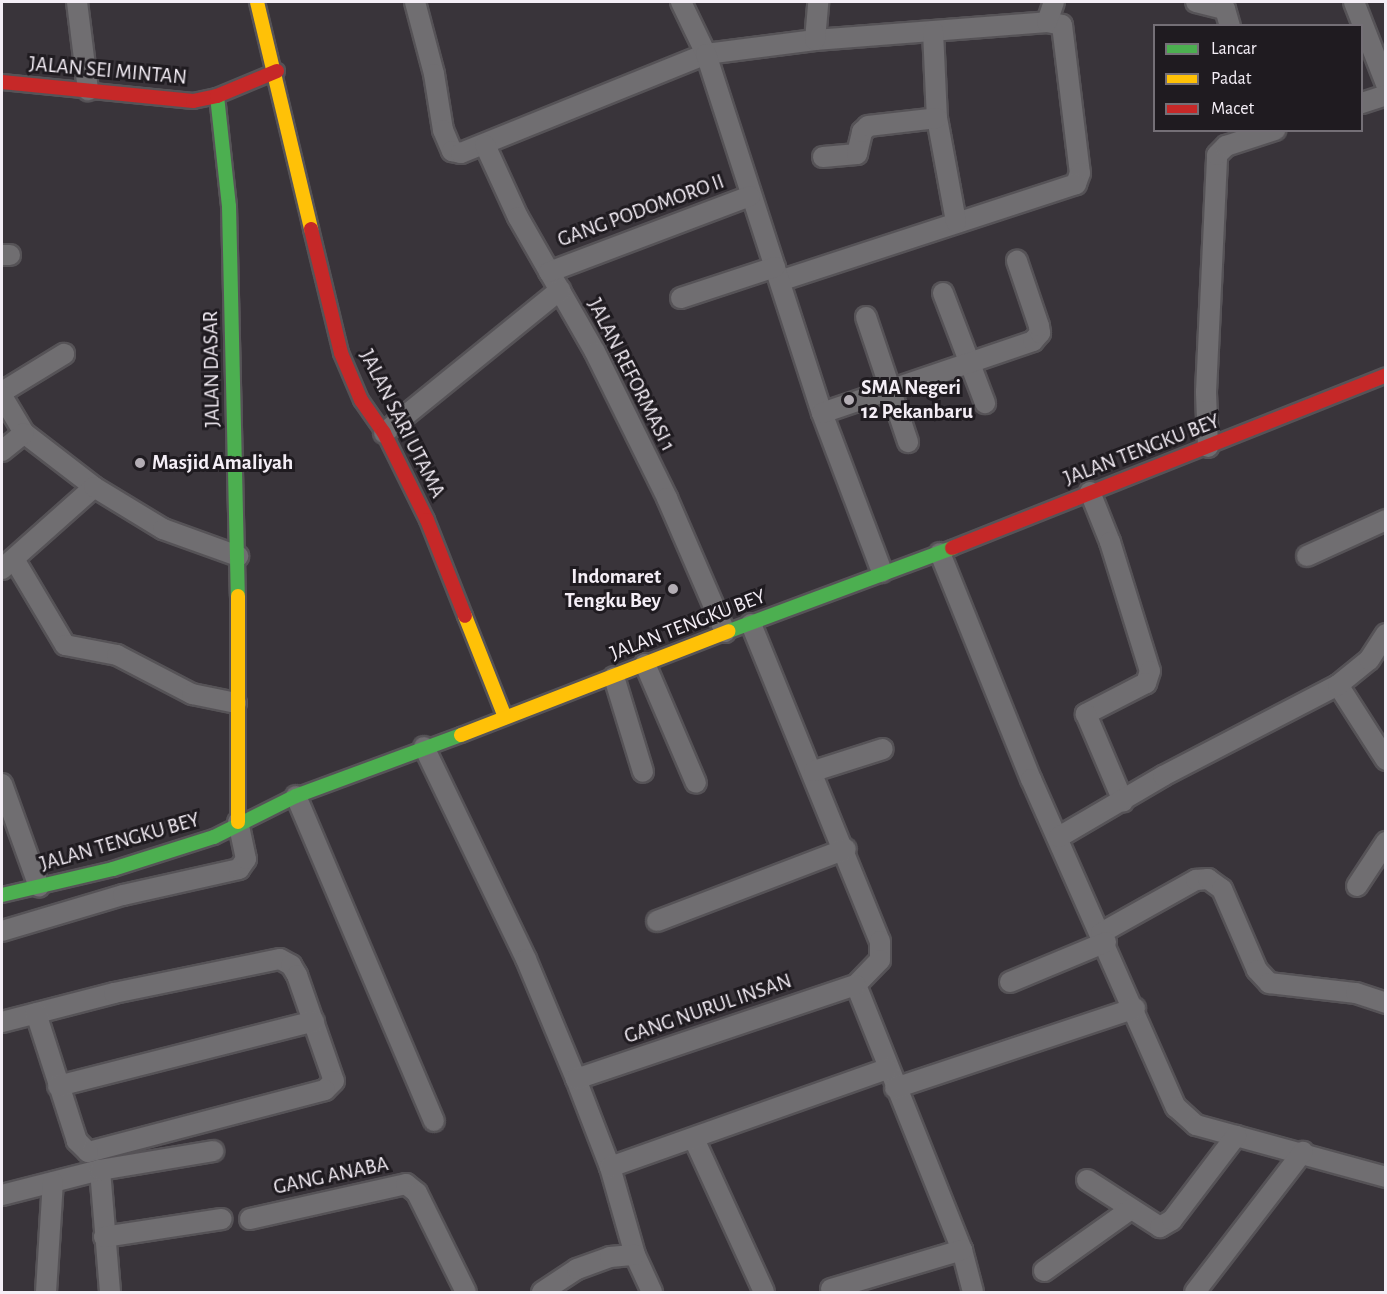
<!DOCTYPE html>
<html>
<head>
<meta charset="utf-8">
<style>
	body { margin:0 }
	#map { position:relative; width:1387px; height:1294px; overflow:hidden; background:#39343a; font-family:"Alegreya Sans",sans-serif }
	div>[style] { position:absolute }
	.roads { filter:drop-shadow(2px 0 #565357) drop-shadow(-2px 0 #565357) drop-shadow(0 2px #565357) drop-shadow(0 -2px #565357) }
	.street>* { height:20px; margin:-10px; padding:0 10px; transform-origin:10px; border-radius:10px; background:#706e71 }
	.fast>* { height:14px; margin:-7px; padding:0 7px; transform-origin:7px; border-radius:7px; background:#4caf50 }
	.slow>* { height:14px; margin:-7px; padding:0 7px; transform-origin:7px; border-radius:7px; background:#ffc107 }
	.jam>* { height:14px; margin:-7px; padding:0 7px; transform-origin:7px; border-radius:7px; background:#c62828 }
	.dots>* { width:16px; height:16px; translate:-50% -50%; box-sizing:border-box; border:3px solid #1f1b20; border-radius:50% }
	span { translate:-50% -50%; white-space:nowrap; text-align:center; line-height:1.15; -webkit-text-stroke:6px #1f1b20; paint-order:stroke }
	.street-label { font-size:21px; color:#f4eef6 }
	.poi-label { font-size:21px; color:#f4eef6; font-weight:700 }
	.left { translate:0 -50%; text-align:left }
	.right { translate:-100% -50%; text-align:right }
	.frame { position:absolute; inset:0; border:3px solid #f4eef6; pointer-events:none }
	.legend { position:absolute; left:1153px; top:24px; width:210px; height:108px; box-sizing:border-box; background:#1f1b20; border:2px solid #746f76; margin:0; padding:8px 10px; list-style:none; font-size:18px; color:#f4eef6 }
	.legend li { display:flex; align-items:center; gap:12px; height:30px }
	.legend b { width:30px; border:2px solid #746f76 }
</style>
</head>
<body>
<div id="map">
	<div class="roads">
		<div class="street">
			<div style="left:77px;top:2px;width:89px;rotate:82.9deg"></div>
			<div style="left:415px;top:2px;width:74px;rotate:75.2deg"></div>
			<div style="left:434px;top:74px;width:57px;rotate:80.9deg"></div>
			<div style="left:443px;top:130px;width:23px;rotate:67deg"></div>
			<div style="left:452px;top:151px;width:9px;rotate:13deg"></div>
			<div style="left:461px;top:153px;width:264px;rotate:-22deg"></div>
			<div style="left:706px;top:54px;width:110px;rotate:-7.3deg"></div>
			<div style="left:815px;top:40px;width:233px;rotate:-4.4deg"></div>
			<div style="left:1047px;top:22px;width:15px;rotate:11deg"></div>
			<div style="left:1062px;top:25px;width:149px;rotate:83.1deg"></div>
			<div style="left:1080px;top:173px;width:12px;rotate:110deg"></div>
			<div style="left:1076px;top:184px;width:311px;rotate:161.9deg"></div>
			<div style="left:681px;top:2px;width:58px;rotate:64.3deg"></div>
			<div style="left:706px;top:54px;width:377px;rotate:72.1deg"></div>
			<div style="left:822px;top:413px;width:170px;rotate:69.3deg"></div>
			<div style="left:1196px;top:2px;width:30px;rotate:14deg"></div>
			<div style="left:1225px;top:9px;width:18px;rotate:74deg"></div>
			<div style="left:1354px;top:2px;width:88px;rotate:68.7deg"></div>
			<div style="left:1047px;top:22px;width:21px;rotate:-71deg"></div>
			<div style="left:933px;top:31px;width:87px;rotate:87.4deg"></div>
			<div style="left:937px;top:118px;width:106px;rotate:79.6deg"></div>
			<div style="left:815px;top:40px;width:38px;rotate:-85deg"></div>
			<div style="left:1362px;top:103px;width:25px;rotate:-18deg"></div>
			<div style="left:485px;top:145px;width:79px;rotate:65.4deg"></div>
			<div style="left:518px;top:217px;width:155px;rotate:60.3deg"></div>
			<div style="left:595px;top:352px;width:163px;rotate:63.7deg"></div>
			<div style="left:667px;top:498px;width:146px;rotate:66.6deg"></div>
			<div style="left:823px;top:157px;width:34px;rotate:-5deg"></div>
			<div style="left:857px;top:154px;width:23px;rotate:-77deg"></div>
			<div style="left:862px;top:132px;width:8px;rotate:-45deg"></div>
			<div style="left:868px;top:126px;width:69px;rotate:-6.6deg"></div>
			<div style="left:2px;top:255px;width:8px"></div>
			<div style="left:549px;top:272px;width:215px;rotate:-20.7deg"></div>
			<div style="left:943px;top:293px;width:118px;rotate:69.1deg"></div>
			<div style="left:681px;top:298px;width:99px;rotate:-18.3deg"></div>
			<div style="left:866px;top:317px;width:132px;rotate:71.4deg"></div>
			<div style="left:2px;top:392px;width:73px;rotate:-31.5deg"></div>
			<div style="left:2px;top:396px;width:43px;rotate:59.3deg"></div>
			<div style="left:24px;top:433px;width:88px;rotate:37.6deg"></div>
			<div style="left:822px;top:413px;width:223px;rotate:-18.8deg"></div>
			<div style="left:1033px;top:341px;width:11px;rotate:-49deg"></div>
			<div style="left:1040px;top:333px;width:7px;rotate:-98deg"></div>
			<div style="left:1039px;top:326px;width:69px;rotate:-108.7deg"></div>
			<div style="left:384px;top:433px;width:227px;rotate:-39.1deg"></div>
			<div style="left:1208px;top:447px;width:55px;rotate:-92.1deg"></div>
			<div style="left:1206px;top:392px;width:237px;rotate:-87.3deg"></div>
			<div style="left:1217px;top:155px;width:13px;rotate:-45deg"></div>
			<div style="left:1226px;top:146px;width:52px;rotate:-18.1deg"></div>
			<div style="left:2px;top:451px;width:28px;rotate:-39deg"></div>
			<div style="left:1090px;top:492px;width:54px;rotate:68.2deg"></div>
			<div style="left:1110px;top:542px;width:135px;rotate:72.8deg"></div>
			<div style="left:1150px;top:671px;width:13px;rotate:108deg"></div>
			<div style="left:1146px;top:683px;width:68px;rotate:152.7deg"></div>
			<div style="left:1086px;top:714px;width:95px;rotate:67deg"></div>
			<div style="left:940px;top:553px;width:244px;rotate:68.1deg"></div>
			<div style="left:1031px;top:779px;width:359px;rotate:66.2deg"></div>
			<div style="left:1176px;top:1107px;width:27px;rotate:42deg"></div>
			<div style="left:1196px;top:1125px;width:197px;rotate:15.3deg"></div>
			<div style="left:1307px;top:556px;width:87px;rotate:-24.5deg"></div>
			<div style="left:14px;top:559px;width:100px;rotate:59.3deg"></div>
			<div style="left:65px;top:645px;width:53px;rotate:10.9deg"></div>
			<div style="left:117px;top:655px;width:85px;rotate:27.5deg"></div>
			<div style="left:192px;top:694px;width:45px;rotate:11.6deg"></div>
			<div style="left:2px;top:569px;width:123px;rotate:-41.7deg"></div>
			<div style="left:94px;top:487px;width:81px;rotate:31.3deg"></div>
			<div style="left:163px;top:529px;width:80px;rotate:19.8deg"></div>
			<div style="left:751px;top:624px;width:342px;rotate:67.9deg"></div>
			<div style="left:880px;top:941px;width:19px;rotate:90deg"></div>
			<div style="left:880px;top:960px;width:35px;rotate:134deg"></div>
			<div style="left:856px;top:985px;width:285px;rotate:68.2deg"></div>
			<div style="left:962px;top:1250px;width:43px;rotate:75.3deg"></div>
			<div style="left:645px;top:664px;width:129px;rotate:66.8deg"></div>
			<div style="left:614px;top:677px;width:99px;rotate:73deg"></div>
			<div style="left:1338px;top:685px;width:89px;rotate:57.4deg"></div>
			<div style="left:424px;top:747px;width:235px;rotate:64.3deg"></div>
			<div style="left:526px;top:959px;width:130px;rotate:67.4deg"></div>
			<div style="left:576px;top:1079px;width:94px;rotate:68.9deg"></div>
			<div style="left:610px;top:1167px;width:91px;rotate:74.1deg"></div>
			<div style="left:635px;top:1255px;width:41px;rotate:65.3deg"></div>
			<div style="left:814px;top:771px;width:72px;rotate:-17.7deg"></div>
			<div style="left:2px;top:784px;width:109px;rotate:70.2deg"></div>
			<div style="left:296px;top:796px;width:353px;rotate:67deg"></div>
			<div style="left:1059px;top:837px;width:121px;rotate:-30.4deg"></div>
			<div style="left:1163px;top:776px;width:197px;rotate:-27.5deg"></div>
			<div style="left:1338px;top:685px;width:40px;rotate:-39deg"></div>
			<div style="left:1369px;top:660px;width:31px;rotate:-57deg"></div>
			<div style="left:1357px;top:886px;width:53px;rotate:-56.6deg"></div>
			<div style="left:657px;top:921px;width:202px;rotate:-20.9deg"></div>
			<div style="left:2px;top:931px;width:126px;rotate:-16.6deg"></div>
			<div style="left:123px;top:895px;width:119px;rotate:-12.6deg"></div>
			<div style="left:239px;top:869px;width:12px;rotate:-55deg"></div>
			<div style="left:246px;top:859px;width:38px;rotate:-102deg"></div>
			<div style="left:1101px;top:933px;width:109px;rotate:-29.2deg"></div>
			<div style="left:1196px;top:880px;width:12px;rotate:-5deg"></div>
			<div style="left:1208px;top:879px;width:17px;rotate:36deg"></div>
			<div style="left:1222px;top:889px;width:88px;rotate:66.6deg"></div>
			<div style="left:1257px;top:970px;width:18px;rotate:47deg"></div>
			<div style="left:1269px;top:983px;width:88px;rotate:6.6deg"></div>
			<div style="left:1356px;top:993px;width:32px;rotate:18deg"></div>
			<div style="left:1010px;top:982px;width:104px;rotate:-22.6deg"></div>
			<div style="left:2px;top:1022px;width:116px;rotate:-14.5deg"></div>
			<div style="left:114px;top:993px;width:169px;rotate:-11.6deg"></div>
			<div style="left:280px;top:959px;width:13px;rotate:29deg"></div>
			<div style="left:291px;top:965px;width:12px;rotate:59deg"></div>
			<div style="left:297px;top:975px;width:112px;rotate:70.8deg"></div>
			<div style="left:334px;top:1081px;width:13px;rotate:135deg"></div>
			<div style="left:325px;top:1090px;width:245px;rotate:165.3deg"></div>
			<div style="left:88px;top:1152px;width:16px;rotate:-135deg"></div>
			<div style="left:77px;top:1141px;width:134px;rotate:-107.8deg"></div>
			<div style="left:576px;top:1079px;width:295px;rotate:-18.6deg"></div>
			<div style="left:58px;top:1086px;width:264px;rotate:-14.2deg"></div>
			<div style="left:895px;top:1088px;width:253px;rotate:-18.4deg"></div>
			<div style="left:694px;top:1139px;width:168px;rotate:65.4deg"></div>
			<div style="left:610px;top:1167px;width:294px;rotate:-19.5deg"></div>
			<div style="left:100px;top:1170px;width:122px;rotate:85.3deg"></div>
			<div style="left:1087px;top:1180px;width:87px;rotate:32.8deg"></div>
			<div style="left:1160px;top:1227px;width:14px;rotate:-30deg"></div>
			<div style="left:1172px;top:1220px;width:106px;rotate:-52.7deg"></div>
			<div style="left:2px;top:1195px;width:101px;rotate:-14.3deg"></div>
			<div style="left:100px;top:1170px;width:115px;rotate:-9.5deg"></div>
			<div style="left:250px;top:1219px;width:160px;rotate:-12.6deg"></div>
			<div style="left:406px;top:1184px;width:14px;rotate:39deg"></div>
			<div style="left:417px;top:1193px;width:110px;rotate:63.7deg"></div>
			<div style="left:104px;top:1237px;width:119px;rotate:-8.7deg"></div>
			<div style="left:1044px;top:1271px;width:107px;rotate:-35.5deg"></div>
			<div style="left:831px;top:1289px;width:137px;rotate:-16.6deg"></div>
			<div style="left:46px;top:1292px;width:110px;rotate:-86.4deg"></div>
			<div style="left:542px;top:1292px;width:42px;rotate:-33.3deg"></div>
			<div style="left:577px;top:1269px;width:35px;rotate:-20deg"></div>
			<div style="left:610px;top:1257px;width:25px;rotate:-5deg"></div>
			<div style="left:1195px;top:1292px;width:177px;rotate:-52.4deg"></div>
		</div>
		<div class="fast">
			<div style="left:217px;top:96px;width:111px;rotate:83.8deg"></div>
			<div style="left:229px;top:206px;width:390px;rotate:88.7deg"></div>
			<div style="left:729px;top:631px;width:238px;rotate:-20.4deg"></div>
			<div style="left:2px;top:895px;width:114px;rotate:-13.2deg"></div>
			<div style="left:113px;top:869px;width:106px;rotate:-17.6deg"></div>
			<div style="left:214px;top:837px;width:92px;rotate:-26.6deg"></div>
			<div style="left:296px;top:796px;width:176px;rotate:-20.3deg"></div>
		</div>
		<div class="slow">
			<div style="left:257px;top:2px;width:233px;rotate:76.6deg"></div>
			<div style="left:238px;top:596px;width:226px;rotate:90deg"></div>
			<div style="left:465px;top:616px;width:109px;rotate:68.4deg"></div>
			<div style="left:461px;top:735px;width:287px;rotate:-21.2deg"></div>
		</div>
		<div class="jam">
			<div style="left:2px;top:82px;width:192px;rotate:5.7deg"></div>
			<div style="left:193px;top:101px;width:25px;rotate:-12deg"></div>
			<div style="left:217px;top:96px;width:65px;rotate:-22.6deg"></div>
			<div style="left:311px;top:229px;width:128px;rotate:76.4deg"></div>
			<div style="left:341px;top:353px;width:51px;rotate:66.9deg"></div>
			<div style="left:361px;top:400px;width:40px;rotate:55.1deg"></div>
			<div style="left:384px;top:433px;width:97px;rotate:63.7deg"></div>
			<div style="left:427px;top:520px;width:103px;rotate:68.4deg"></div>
			<div style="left:952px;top:548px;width:467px;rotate:-21.7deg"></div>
		</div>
	</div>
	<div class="dots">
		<div style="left:849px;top:400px;background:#b3adb4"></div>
		<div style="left:140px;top:463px;background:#b3adb4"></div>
		<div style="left:673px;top:589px;background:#b3adb4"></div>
	</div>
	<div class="street-label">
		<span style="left:108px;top:71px;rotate:5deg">JALAN SEI MINTAN</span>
		<span style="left:641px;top:211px;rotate:-20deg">GANG PODOMORO II</span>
		<span style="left:212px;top:369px;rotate:-91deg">JALAN DASAR</span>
		<span style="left:631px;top:375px;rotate:63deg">JALAN REFORMASI 1</span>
		<span style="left:402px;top:424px;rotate:63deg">JALAN SARI UTAMA</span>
		<span style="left:1142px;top:450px;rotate:-21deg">JALAN TENGKU BEY</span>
		<span style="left:688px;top:625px;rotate:-21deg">JALAN TENGKU BEY</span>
		<span style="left:120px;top:842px;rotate:-16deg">JALAN TENGKU BEY</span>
		<span style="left:708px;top:1009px;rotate:-19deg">GANG NURUL INSAN</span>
		<span style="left:331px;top:1176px;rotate:-12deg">GANG ANABA</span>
	</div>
	<div class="poi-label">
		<span class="left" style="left:861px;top:400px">SMA Negeri<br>12 Pekanbaru</span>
		<span class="left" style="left:152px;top:463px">Masjid Amaliyah</span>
		<span class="right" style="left:661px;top:589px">Indomaret<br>Tengku Bey</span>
	</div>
	<div class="frame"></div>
	<ul class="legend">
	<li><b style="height:8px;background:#4caf50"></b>Lancar</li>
	<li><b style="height:8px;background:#ffc107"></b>Padat</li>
	<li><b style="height:8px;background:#c62828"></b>Macet</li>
	</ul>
</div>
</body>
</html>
